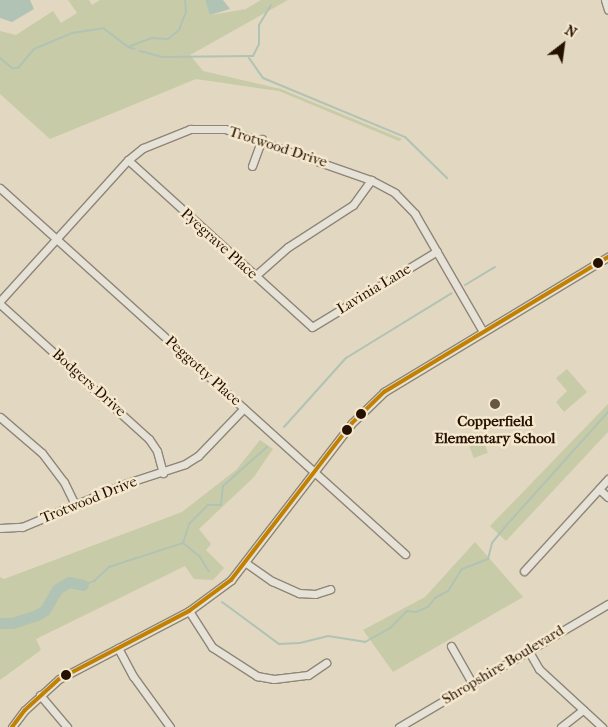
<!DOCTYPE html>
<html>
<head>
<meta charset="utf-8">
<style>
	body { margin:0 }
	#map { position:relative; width:608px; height:727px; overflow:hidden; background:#e2d7c1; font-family:"IM FELL French Canon",serif }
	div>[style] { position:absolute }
	.green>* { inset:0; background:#c8cba7; transform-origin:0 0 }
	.water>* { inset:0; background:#b0c3b4 }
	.stream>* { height:2px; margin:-1px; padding:0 1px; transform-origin:1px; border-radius:1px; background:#b0c3b4 }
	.river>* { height:11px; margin:-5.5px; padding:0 5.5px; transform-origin:5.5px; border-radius:5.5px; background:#b0c3b4 }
	.roads { filter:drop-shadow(1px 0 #8e8677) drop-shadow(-1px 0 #8e8677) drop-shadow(0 1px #8e8677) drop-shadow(0 -1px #8e8677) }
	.minor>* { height:7px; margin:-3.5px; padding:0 3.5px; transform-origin:3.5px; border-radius:3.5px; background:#e7e2d7 }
	.bus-1>* { height:4px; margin:-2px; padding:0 2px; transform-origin:2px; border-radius:2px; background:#c28100 }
	.dots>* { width:14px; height:14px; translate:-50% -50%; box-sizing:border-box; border:2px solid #f5e8ce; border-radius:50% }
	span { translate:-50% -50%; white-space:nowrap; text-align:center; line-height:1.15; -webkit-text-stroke:5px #f5e8ce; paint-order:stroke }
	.street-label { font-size:15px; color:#241100 }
	.poi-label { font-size:15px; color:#241100; font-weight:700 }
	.north { position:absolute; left:538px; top:20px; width:50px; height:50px; -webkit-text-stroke:4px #f5e8ce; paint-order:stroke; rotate:30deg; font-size:14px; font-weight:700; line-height:20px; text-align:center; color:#241100 }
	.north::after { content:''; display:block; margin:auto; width:18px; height:22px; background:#241100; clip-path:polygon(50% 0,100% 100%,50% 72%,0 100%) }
</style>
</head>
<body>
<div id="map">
	<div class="green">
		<div style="clip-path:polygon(68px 0,89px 0,92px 5px,100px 0,205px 0,211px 15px,246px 9px,261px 0,288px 0,190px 55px,203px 71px,281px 89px,402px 139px,399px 141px,279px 91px,196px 79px,50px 139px,0 94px,0 31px,16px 35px,53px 11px,61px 23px,77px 13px)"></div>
		<div style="clip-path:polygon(567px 369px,587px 392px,564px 412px,556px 402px,567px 391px,556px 378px)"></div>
		<div style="clip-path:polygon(608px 404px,608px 432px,506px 541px,490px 526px)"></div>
		<div style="left:481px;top:434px;width:20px;height:15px;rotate:70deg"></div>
		<div style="clip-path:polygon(260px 440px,273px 449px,254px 477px,199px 529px,211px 544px,206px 550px,224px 568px,213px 580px,194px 579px,185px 566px,36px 639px,41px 650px,0 680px,0 577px,4px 579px,182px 512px,236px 470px)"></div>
		<div style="clip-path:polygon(475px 542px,523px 597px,393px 672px,363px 630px,425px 597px)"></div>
	</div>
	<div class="water">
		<div style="clip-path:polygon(0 0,30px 0,34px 9px,12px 22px,0 18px)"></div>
		<div style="clip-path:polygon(205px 0,223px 0,230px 9px,210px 15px)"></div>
	</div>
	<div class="stream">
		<div style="left:128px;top:47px;width:7px;rotate:16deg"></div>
		<div style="left:140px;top:51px;width:23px;rotate:15deg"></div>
		<div style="left:162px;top:57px;width:91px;rotate:-0.6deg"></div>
		<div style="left:253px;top:56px;width:13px;rotate:-63deg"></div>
		<div style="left:259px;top:44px;width:19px;rotate:-90deg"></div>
		<div style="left:259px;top:25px;width:23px;rotate:-59deg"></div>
		<div style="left:0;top:58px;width:16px;rotate:40deg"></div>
		<div style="left:12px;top:68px;width:6px"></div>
		<div style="left:18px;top:68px;width:25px;rotate:-50deg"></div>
		<div style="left:34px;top:49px;width:41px;rotate:-22.8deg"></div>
		<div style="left:72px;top:33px;width:31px;rotate:-9deg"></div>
		<div style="left:103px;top:28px;width:31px;rotate:37deg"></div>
		<div style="left:128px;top:47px;width:25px;rotate:-21deg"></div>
		<div style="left:151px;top:38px;width:17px;rotate:3deg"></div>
		<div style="left:168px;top:39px;width:14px;rotate:-39deg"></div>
		<div style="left:179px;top:30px;width:19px;rotate:-69deg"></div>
		<div style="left:186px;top:12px;width:12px;rotate:-95deg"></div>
		<div style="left:249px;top:58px;width:24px;rotate:55deg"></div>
		<div style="left:263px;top:78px;width:154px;rotate:22.6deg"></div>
		<div style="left:405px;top:137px;width:59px;rotate:44.3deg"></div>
		<div style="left:465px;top:285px;width:35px;rotate:-31deg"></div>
		<div style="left:284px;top:427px;width:93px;rotate:-48.1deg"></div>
		<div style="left:346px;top:358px;width:124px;rotate:-31.5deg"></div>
		<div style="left:183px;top:543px;width:20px;rotate:-72deg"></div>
		<div style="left:189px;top:524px;width:27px;rotate:-45deg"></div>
		<div style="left:208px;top:505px;width:13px"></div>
		<div style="left:221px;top:505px;width:19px;rotate:-84deg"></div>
		<div style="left:223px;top:486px;width:59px;rotate:-41.6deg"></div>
		<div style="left:83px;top:585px;width:12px;rotate:-20deg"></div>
		<div style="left:94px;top:581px;width:21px;rotate:-43deg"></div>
		<div style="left:109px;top:567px;width:78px;rotate:-18deg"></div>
		<div style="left:183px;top:543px;width:22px;rotate:39deg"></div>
		<div style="left:200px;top:557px;width:17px;rotate:59deg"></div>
		<div style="left:222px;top:602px;width:71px;rotate:36.4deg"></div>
		<div style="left:279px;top:644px;width:21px;rotate:-3deg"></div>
		<div style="left:300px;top:643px;width:29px;rotate:-14deg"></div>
		<div style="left:328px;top:636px;width:37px;rotate:9deg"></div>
		<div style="left:365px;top:642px;width:29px;rotate:-29deg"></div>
		<div style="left:390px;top:628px;width:24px;rotate:-45deg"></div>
		<div style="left:407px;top:611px;width:9px;rotate:6deg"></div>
		<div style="left:416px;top:612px;width:13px;rotate:-23deg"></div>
		<div style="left:428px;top:607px;width:11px;rotate:-52deg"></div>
		<div style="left:435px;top:598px;width:15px;rotate:-28deg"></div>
		<div style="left:448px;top:591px;width:26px;rotate:-58deg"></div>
		<div style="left:462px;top:569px;width:28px;rotate:-21deg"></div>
		<div style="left:488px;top:559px;width:16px;rotate:-76deg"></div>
		<div style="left:492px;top:543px;width:19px;rotate:-51deg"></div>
		<div style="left:504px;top:528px;width:156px;rotate:-48.1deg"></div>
	</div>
	<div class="river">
		<div style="left:0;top:623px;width:12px"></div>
		<div style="left:12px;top:623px;width:26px;rotate:-18deg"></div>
		<div style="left:37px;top:615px;width:9px;rotate:-32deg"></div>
		<div style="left:45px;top:610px;width:24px;rotate:-60deg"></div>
		<div style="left:57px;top:589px;width:14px;rotate:-30deg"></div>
		<div style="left:69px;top:582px;width:14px;rotate:12deg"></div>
	</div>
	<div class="roads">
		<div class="minor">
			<div style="left:605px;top:0;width:10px;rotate:73deg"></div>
			<div style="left:128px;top:160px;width:248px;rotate:42.2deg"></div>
			<div style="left:312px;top:327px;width:146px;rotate:-31.3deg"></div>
			<div style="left:252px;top:166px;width:29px;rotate:-70deg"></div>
			<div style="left:0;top:188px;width:546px;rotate:42.1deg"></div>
			<div style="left:255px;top:276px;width:44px;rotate:-41.3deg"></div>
			<div style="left:288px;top:247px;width:77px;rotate:-32.9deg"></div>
			<div style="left:353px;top:205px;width:31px;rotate:-54deg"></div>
			<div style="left:0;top:301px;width:190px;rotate:-47.8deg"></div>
			<div style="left:128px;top:160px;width:19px;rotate:-39deg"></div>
			<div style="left:143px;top:148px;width:51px;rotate:-22deg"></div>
			<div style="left:190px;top:129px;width:35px"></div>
			<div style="left:225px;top:129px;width:155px;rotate:19.3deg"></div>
			<div style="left:371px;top:180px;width:27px;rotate:28deg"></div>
			<div style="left:395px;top:193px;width:29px;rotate:46deg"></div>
			<div style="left:415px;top:214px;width:136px;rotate:60deg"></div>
			<div style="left:0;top:304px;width:201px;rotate:42.2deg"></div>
			<div style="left:149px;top:439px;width:14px;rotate:56deg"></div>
			<div style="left:157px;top:451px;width:23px;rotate:75deg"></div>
			<div style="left:0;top:417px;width:55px;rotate:40.6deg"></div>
			<div style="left:42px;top:453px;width:36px;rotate:53deg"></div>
			<div style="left:64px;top:482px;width:25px;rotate:64deg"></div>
			<div style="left:599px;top:489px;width:12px;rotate:42deg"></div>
			<div style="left:0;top:528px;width:22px;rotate:-3deg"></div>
			<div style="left:22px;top:527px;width:114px;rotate:-22.7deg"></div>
			<div style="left:127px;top:483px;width:61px;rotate:-18.1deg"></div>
			<div style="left:185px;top:464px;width:15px;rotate:-32deg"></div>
			<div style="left:198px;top:456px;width:66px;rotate:-46.2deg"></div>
			<div style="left:246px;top:563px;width:32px;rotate:35deg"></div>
			<div style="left:272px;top:581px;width:30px;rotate:24deg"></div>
			<div style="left:299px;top:593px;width:16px;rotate:4deg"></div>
			<div style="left:315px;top:594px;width:16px;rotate:-18deg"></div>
			<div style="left:524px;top:571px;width:125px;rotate:-47.6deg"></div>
			<div style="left:189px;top:611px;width:43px;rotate:57.4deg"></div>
			<div style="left:212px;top:647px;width:54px;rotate:32.8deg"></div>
			<div style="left:257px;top:676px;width:17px;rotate:10deg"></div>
			<div style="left:274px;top:679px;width:34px;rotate:-7deg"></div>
			<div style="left:308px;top:675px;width:22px;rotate:-34deg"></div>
			<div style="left:451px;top:646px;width:43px;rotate:60.4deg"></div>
			<div style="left:118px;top:648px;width:32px;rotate:62deg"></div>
			<div style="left:133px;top:676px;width:63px;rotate:54deg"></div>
			<div style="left:528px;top:650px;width:22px;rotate:60deg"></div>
			<div style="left:539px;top:669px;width:86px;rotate:42.6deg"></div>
			<div style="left:40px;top:695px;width:42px;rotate:49.8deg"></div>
			<div style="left:12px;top:727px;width:21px;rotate:-53deg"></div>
			<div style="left:25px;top:710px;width:46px;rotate:-42.4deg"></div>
			<div style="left:59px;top:679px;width:147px;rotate:-27.6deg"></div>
			<div style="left:189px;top:611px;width:52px;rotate:-36.4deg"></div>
			<div style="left:231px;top:580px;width:198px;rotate:-52.4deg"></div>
			<div style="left:352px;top:423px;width:45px;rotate:-44.1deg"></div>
			<div style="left:384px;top:392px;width:262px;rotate:-31.1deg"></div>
			<div style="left:399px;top:727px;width:243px;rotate:-30.5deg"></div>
			<div style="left:561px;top:727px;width:28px;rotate:-38deg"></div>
		</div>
	</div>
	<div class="bus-1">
		<div style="left:12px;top:727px;width:21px;rotate:-53deg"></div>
		<div style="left:25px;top:710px;width:46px;rotate:-42.4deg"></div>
		<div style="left:59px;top:679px;width:147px;rotate:-27.6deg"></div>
		<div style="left:189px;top:611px;width:52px;rotate:-36.4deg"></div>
		<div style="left:231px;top:580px;width:198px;rotate:-52.4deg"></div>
		<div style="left:352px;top:423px;width:45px;rotate:-44.1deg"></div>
		<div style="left:384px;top:392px;width:262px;rotate:-31.1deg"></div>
	</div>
	<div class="dots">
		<div style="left:598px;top:263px;background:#241100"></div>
		<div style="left:495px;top:404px;background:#665644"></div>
		<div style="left:361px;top:414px;background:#241100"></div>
		<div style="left:347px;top:430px;background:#241100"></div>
		<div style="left:66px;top:675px;background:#241100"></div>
	</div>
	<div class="street-label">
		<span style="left:278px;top:147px;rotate:18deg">Trotwood Drive</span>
		<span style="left:219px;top:244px;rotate:42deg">Pyegrave Place</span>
		<span style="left:374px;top:289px;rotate:-31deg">Lavinia Lane</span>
		<span style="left:203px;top:371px;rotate:42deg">Peggotty Place</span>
		<span style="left:89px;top:383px;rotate:42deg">Bodgers Drive</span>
		<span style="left:89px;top:500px;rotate:-22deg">Trotwood Drive</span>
		<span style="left:503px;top:665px;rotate:-31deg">Shropshire Boulevard</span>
	</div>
	<div class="poi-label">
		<span style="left:495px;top:430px">Copperfield<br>Elementary School</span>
	</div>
	<div class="north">N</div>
</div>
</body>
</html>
